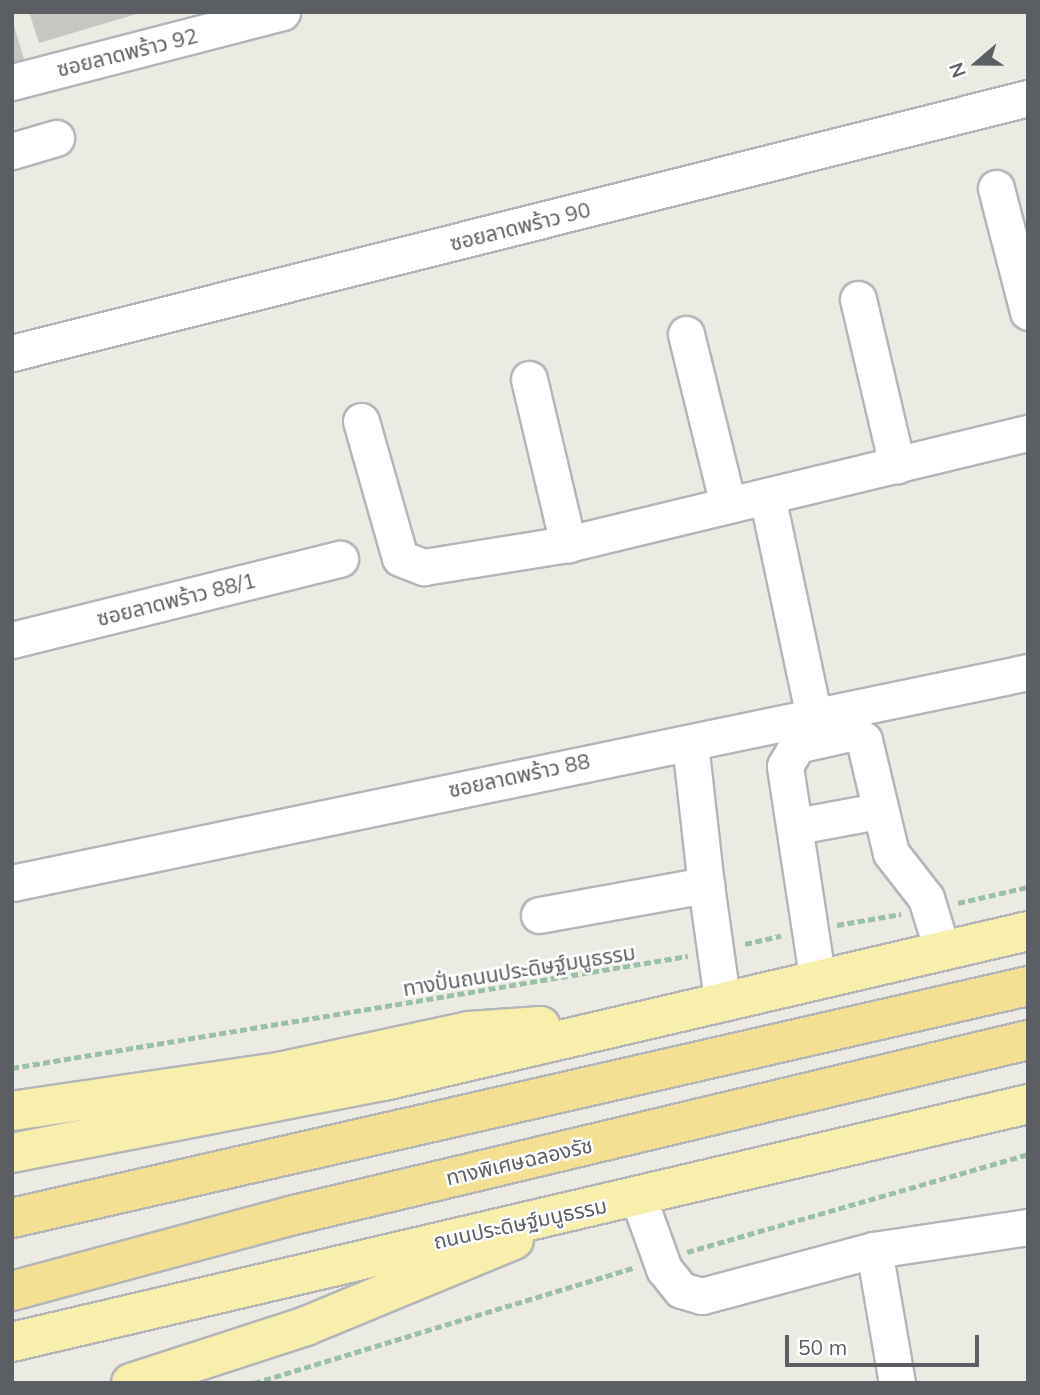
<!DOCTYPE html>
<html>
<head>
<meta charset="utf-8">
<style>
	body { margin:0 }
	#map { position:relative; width:1040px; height:1395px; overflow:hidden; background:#ecebe3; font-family:Mulish,"Noto Sans Thai",sans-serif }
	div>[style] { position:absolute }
	.building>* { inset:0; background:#c8c6c0 }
	.path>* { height:4.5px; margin-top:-2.25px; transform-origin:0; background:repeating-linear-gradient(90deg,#9ac0a7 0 7px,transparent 0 10.5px) }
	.roads { filter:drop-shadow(2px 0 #b3b5b9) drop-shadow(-2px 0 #b3b5b9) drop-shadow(0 2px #b3b5b9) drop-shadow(0 -2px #b3b5b9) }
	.minor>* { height:35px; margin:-17.5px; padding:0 17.5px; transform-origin:17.5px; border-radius:17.5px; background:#fff }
	.major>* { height:38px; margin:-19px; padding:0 19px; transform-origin:19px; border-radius:19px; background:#f8efad }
	.highway>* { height:38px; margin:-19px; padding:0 19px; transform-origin:19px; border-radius:19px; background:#f3e093 }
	span { translate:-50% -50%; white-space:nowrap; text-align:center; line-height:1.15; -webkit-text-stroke:5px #fff; paint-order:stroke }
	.street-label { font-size:21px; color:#5b5e62 }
	.frame { position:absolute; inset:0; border:14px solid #5b5e62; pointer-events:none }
	.north { position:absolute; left:942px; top:28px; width:70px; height:70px; -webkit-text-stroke:5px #fff; paint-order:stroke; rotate:250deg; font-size:19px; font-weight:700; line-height:28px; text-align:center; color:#5b5e62 }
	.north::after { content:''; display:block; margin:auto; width:24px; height:32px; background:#5b5e62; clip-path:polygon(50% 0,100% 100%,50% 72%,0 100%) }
	.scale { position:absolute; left:785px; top:1335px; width:194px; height:32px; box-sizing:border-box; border:4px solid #5b5e62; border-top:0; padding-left:9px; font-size:21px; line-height:24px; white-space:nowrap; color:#5b5e62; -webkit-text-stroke:5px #fff; paint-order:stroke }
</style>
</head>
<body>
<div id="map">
	<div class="building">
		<div style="clip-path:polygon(29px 12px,140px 12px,140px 13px,39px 43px)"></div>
		<div style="clip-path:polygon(12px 19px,26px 66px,12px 70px)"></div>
	</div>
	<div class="path">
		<div style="left:958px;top:903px;width:72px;rotate:-12.9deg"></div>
		<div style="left:837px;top:925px;width:65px;rotate:-9.8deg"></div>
		<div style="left:745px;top:944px;width:37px;rotate:-13deg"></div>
		<div style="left:12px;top:1068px;width:685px;rotate:-9.41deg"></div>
		<div style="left:687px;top:1252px;width:355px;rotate:-16deg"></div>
		<div style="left:254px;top:1383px;width:398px;rotate:-16.9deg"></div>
	</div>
	<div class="roads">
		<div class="minor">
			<div style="left:12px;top:82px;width:279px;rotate:-14.5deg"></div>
			<div style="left:12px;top:151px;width:46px;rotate:-16.5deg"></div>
			<div style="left:996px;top:188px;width:128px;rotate:75.5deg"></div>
			<div style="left:858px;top:299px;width:171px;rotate:76.8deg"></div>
			<div style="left:686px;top:334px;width:176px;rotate:76.2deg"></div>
			<div style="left:12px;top:353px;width:1048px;rotate:-14.09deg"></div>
			<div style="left:529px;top:379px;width:170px;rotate:76.7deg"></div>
			<div style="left:361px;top:421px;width:142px;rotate:74.1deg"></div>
			<div style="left:400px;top:558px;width:26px;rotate:21deg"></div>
			<div style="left:424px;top:567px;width:146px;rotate:-9.1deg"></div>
			<div style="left:568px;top:544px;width:473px;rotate:-13.6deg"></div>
			<div style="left:767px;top:496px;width:226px;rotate:78deg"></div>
			<div style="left:12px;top:640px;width:338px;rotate:-13.9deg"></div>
			<div style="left:692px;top:761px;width:125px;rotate:83.6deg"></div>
			<div style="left:797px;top:826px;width:82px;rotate:-10.5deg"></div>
			<div style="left:12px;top:883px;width:1038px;rotate:-11.73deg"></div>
			<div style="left:539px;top:915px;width:170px;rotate:-10.2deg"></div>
			<div style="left:706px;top:885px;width:115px;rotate:82deg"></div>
			<div style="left:817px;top:976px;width:212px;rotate:-98.7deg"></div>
			<div style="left:785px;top:766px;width:24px;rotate:-60deg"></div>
			<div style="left:797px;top:745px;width:58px;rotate:-12.8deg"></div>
			<div style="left:854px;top:732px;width:13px;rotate:39deg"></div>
			<div style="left:864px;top:740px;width:116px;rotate:76.6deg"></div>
			<div style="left:891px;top:853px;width:57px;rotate:52.1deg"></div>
			<div style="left:926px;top:898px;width:54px;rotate:72.9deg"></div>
			<div style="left:638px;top:1197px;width:77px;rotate:70.1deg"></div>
			<div style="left:664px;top:1269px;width:27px;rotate:51deg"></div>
			<div style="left:681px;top:1290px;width:22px;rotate:16deg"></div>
			<div style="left:702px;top:1296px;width:178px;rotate:-15deg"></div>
			<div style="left:897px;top:1383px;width:135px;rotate:-99.8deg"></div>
			<div style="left:874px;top:1250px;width:156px;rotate:-8.5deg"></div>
		</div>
		<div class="major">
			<div style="left:12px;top:1111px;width:269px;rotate:-8.3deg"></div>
			<div style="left:278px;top:1072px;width:195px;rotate:-12.1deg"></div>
			<div style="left:469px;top:1031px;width:72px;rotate:-4deg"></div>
			<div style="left:12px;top:1153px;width:379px;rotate:-11deg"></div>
			<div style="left:384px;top:1081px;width:661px;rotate:-13.11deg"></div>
			<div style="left:12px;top:1342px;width:1044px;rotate:-13.18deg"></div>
			<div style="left:131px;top:1383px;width:184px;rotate:-18deg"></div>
			<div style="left:306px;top:1326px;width:225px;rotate:-22.5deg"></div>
		</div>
		<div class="highway">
			<div style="left:12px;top:1218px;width:1042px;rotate:-12.86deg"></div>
			<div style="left:12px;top:1291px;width:292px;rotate:-15.1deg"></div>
			<div style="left:294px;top:1215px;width:755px;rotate:-13.41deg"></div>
		</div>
	</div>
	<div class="street-label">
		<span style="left:127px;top:52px;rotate:-14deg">ซอยลาดพร้าว 92</span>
		<span style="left:520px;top:226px;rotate:-14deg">ซอยลาดพร้าว 90</span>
		<span style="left:176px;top:599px;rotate:-14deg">ซอยลาดพร้าว 88/1</span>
		<span style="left:519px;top:775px;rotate:-12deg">ซอยลาดพร้าว 88</span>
		<span style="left:519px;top:970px;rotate:-9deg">ทางปั่นถนนประดิษฐ์มนูธรรม</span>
		<span style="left:519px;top:1161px;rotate:-13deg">ทางพิเศษฉลองรัช</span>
		<span style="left:520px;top:1223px;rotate:-12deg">ถนนประดิษฐ์มนูธรรม</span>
	</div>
	<div class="frame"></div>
	<div class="north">N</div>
	<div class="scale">50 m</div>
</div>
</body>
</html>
